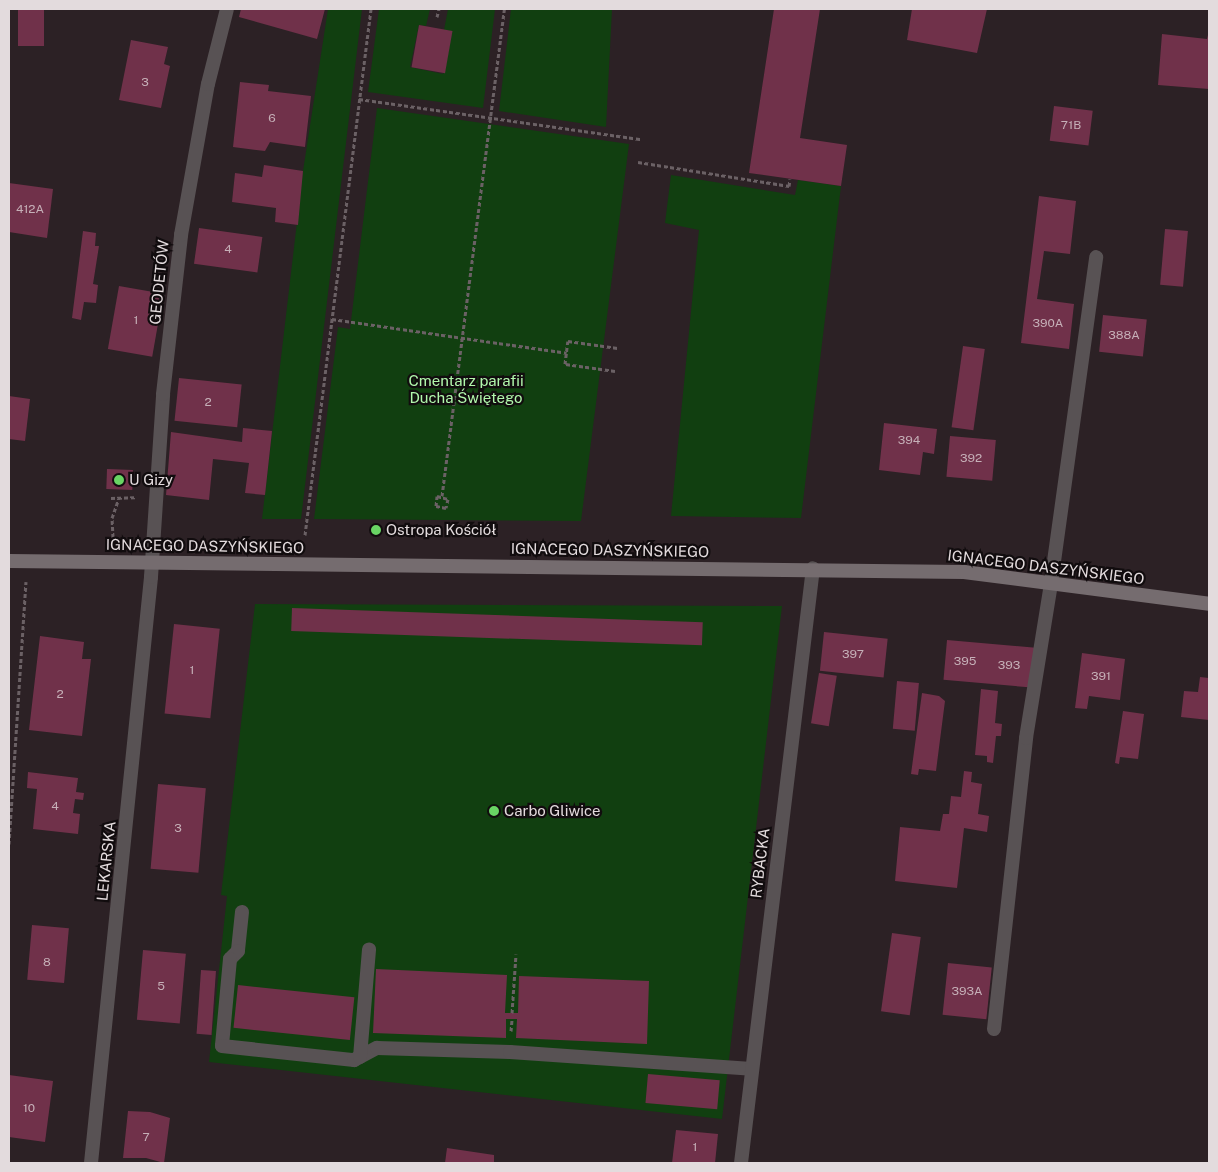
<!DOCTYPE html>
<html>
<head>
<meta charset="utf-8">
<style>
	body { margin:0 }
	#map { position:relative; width:1218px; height:1172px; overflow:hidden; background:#2c2125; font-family:"Public Sans",sans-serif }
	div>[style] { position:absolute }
	.green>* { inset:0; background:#113f10 }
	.building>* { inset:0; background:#70314a; transform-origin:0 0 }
	.path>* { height:3px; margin-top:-1.5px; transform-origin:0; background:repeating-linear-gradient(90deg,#6b6165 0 4px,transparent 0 6.5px) }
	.service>* { height:14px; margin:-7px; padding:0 7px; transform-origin:7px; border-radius:7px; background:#585254 }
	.minor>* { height:14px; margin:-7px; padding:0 7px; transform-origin:7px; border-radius:7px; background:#585254 }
	.secondary>* { height:14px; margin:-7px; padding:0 7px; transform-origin:7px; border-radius:7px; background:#756c6f }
	.dots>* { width:14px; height:14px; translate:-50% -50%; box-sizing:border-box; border:2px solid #110c0e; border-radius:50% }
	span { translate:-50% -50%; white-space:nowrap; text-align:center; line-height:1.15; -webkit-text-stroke:4.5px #110c0e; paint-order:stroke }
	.number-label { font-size:12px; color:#c6b0b8 }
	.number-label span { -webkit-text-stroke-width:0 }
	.street-label { font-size:15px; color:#e3dbdd }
	.park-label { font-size:15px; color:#b1f8ac }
	.poi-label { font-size:15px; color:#e3dbdd }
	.left { translate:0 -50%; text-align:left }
	.frame { position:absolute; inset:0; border:10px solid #e3dbdd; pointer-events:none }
</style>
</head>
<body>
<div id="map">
	<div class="green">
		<div style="clip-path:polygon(328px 9px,362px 9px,301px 519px,262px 519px,303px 171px)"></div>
		<div style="clip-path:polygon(379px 9px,430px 9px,426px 26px,419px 25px,410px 67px,443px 74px,452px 32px,444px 30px,448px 9px,495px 9px,483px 108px,368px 92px)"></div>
		<div style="clip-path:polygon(511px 9px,612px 9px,606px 127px,499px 111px)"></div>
		<div style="clip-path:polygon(377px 108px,629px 144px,581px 521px,314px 519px,338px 327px,350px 329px)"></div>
		<div style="clip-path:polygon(671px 175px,795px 195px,798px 180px,841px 186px,801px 518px,671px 516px,699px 230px,665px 223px)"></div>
		<div style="clip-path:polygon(255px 604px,782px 606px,722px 1119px,209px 1062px,227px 896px,221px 895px)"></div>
	</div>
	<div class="building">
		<div style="left:18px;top:9px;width:26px;height:37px"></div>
		<div style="clip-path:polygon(241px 9px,325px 9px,317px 39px,239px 17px)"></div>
		<div style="clip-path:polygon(774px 9px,820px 9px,800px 138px,847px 145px,841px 186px,749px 173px)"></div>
		<div style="clip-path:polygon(912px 9px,987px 9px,977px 53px,907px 40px)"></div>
		<div style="left:419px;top:25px;width:34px;height:43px;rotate:10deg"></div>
		<div style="clip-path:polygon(1209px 31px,1209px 89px,1158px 85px,1162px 34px,1207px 39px)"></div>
		<div style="clip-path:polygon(131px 40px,168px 47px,164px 64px,170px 66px,161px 108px,119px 100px)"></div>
		<div style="clip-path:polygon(240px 82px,269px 85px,268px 91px,311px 96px,305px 147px,270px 142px,265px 151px,233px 147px)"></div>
		<div style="left:1054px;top:106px;width:39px;height:35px;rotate:7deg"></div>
		<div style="clip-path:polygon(264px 165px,303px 171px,298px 225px,275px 222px,276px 208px,232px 202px,235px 173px,262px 177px)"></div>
		<div style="clip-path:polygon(9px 183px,53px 189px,47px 238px,9px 232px)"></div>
		<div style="clip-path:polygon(1039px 196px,1076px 201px,1070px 254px,1044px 251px,1037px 299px,1074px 304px,1069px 349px,1021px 343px)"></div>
		<div style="left:199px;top:228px;width:64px;height:36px;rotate:8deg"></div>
		<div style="left:1165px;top:229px;width:23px;height:56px;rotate:5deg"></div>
		<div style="clip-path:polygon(83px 231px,96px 233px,95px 246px,99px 246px,93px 284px,98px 285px,96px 303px,84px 302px,81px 320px,72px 318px)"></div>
		<div style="left:119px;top:286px;width:45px;height:64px;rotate:10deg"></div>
		<div style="left:1103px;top:315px;width:44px;height:37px;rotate:6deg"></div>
		<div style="left:963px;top:346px;width:22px;height:82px;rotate:8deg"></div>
		<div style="left:179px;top:378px;width:63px;height:43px;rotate:6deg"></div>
		<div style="clip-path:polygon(9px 396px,30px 399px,25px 441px,9px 439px)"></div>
		<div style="clip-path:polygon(884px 423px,937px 429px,934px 454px,923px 452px,920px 475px,879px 470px)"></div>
		<div style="clip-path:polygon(243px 428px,272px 431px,265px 495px,245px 493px,249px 463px,213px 459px,209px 500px,166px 495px,171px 432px,242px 442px)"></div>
		<div style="left:950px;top:436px;width:46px;height:41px;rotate:5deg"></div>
		<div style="left:107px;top:469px;width:26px;height:20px;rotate:2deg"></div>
		<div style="left:292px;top:608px;width:411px;height:23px;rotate:2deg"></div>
		<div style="left:174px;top:624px;width:46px;height:90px;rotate:6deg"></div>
		<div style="left:824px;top:632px;width:64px;height:39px;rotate:6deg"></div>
		<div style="clip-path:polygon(40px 636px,84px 642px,82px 659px,91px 659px,82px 736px,29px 730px)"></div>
		<div style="left:947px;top:640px;width:89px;height:40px;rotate:5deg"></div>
		<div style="clip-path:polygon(1082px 653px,1125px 659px,1120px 700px,1089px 696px,1087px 709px,1075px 708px)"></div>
		<div style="left:819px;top:673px;width:18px;height:51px;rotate:9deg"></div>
		<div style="clip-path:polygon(1200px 677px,1209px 678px,1209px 720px,1181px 717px,1184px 691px,1198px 692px)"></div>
		<div style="left:897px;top:681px;width:22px;height:48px;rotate:5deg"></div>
		<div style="clip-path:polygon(981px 689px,998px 691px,995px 723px,1002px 724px,1001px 736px,996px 736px,993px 763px,987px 762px,987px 756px,975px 755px)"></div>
		<div style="clip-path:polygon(922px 693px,939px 696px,945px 701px,936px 771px,919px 769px,918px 775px,911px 774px)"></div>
		<div style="clip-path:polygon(1123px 711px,1144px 714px,1138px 759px,1120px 757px,1119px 764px,1115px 763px)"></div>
		<div style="clip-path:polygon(964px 771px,972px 772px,971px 782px,982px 784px,978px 814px,989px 816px,987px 832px,964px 828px,957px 888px,895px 881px,900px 827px,940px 831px,943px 814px,949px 814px,951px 796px,961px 797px)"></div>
		<div style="clip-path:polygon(28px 772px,78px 778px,76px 792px,84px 793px,83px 800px,75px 799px,73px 813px,80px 814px,78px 834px,33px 829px,37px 789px,27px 788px)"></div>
		<div style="left:158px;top:784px;width:48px;height:85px;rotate:5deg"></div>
		<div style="left:32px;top:925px;width:37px;height:55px;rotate:5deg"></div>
		<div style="left:892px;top:933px;width:29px;height:79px;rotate:8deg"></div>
		<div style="left:143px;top:950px;width:43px;height:70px;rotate:5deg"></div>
		<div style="left:948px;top:963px;width:44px;height:52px;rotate:6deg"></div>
		<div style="clip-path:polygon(376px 969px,507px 975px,505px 1013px,518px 1013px,519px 976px,649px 981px,647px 1044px,516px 1038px,517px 1019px,506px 1019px,506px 1038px,373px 1033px)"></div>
		<div style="left:201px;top:970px;width:15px;height:64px;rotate:4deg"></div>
		<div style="left:238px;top:985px;width:117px;height:43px;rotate:6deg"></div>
		<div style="left:648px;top:1074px;width:72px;height:29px;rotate:5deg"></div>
		<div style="clip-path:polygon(9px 1075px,53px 1081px,45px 1142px,9px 1137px)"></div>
		<div style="clip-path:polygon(128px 1111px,150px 1112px,170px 1118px,164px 1163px,146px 1158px,123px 1158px)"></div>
		<div style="clip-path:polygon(676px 1130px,718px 1134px,715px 1163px,672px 1163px)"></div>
		<div style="clip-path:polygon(447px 1148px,494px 1155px,494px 1163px,445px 1163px)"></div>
	</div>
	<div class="path">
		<div style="left:437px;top:17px;width:8px;rotate:-76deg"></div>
		<div style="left:359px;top:99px;width:285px;rotate:8.1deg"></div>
		<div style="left:638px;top:162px;width:153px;rotate:9deg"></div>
		<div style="left:789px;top:186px;width:7px;rotate:-82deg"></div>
		<div style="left:332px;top:319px;width:237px;rotate:8.2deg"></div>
		<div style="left:615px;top:371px;width:50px;rotate:-172deg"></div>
		<div style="left:565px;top:364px;width:23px;rotate:-83deg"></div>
		<div style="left:568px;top:341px;width:50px;rotate:8deg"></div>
		<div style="left:437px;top:496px;width:11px;rotate:15deg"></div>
		<div style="left:448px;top:499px;width:9px;rotate:103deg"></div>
		<div style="left:446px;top:508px;width:10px;rotate:-169deg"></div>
		<div style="left:436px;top:506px;width:10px;rotate:-84deg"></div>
		<div style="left:442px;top:496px;width:491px;rotate:-82.7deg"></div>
		<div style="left:111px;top:498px;width:24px;rotate:-2deg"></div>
		<div style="left:305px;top:535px;width:530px;rotate:-82.85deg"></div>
		<div style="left:113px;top:537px;width:19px;rotate:-93deg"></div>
		<div style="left:112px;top:518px;width:21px;rotate:-71deg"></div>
		<div style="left:9px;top:844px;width:263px;rotate:-86.3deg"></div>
		<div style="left:512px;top:1013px;width:59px;rotate:-86.1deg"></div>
		<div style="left:511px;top:1031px;width:12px;rotate:-85deg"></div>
	</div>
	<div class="service">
		<div style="left:242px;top:912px;width:39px;rotate:96deg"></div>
		<div style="left:238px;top:951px;width:11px;rotate:135deg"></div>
		<div style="left:230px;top:959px;width:87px;rotate:95.3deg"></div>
		<div style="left:222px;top:1046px;width:133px;rotate:6.1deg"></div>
		<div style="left:354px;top:1060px;width:26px;rotate:-28deg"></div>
		<div style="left:377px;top:1048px;width:133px;rotate:1.7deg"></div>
		<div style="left:510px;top:1052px;width:242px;rotate:4deg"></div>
		<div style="left:994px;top:1029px;width:293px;rotate:-83.7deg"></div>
		<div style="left:1026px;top:738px;width:157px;rotate:-80.8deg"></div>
		<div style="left:360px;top:1057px;width:108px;rotate:-85.2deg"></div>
	</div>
	<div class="minor">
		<div style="left:1051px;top:583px;width:329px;rotate:-82.1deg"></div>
		<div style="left:91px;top:1163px;width:589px;rotate:-84.15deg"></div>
		<div style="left:151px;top:577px;width:183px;rotate:-86.2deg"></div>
		<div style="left:163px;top:394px;width:160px;rotate:-83.5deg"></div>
		<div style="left:181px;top:235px;width:153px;rotate:-79.9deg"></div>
		<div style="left:208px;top:84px;width:77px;rotate:-75.8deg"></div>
		<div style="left:741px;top:1163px;width:599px;rotate:-83.1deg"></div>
	</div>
	<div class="secondary">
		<div style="left:9px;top:561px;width:955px;rotate:0.66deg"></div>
		<div style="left:964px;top:572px;width:247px;rotate:7.4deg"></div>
	</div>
	<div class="dots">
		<div style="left:119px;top:480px;background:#69d464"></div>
		<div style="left:376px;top:530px;background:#69d464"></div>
		<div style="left:494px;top:811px;background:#69d464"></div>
	</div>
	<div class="number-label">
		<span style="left:145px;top:83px">3</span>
		<span style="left:272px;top:119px">6</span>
		<span style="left:1071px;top:126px">71B</span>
		<span style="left:30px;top:210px">412A</span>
		<span style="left:228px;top:250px">4</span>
		<span style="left:136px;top:321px">1</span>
		<span style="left:1048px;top:324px">390A</span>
		<span style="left:1124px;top:336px">388A</span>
		<span style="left:208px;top:403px">2</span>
		<span style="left:909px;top:441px">394</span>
		<span style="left:971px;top:459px">392</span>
		<span style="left:853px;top:655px">397</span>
		<span style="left:965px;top:662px">395</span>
		<span style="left:1009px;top:666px">393</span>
		<span style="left:192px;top:671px">1</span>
		<span style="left:1101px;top:677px">391</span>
		<span style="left:60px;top:695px">2</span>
		<span style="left:55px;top:807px">4</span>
		<span style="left:178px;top:829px">3</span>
		<span style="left:47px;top:963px">8</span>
		<span style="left:161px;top:987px">5</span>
		<span style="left:967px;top:992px">393A</span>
		<span style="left:29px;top:1109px">10</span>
		<span style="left:146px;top:1138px">7</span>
		<span style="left:695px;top:1148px">1</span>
	</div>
	<div class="street-label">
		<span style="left:159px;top:282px;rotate:-84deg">GEODETÓW</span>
		<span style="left:205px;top:546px;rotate:1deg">IGNACEGO DASZYŃSKIEGO</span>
		<span style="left:610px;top:550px;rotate:1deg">IGNACEGO DASZYŃSKIEGO</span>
		<span style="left:1046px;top:567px;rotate:7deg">IGNACEGO DASZYŃSKIEGO</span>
		<span style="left:106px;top:861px;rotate:-84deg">LEKARSKA</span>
		<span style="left:760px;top:863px;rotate:-83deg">RYBACKA</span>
	</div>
	<div class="park-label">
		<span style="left:466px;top:389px">Cmentarz parafii<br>Ducha Świętego</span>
	</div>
	<div class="poi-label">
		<span class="left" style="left:129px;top:480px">U Gizy</span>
		<span class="left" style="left:386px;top:530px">Ostropa Kościół</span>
		<span class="left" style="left:504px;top:811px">Carbo Gliwice</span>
	</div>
	<div class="frame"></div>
</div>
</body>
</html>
